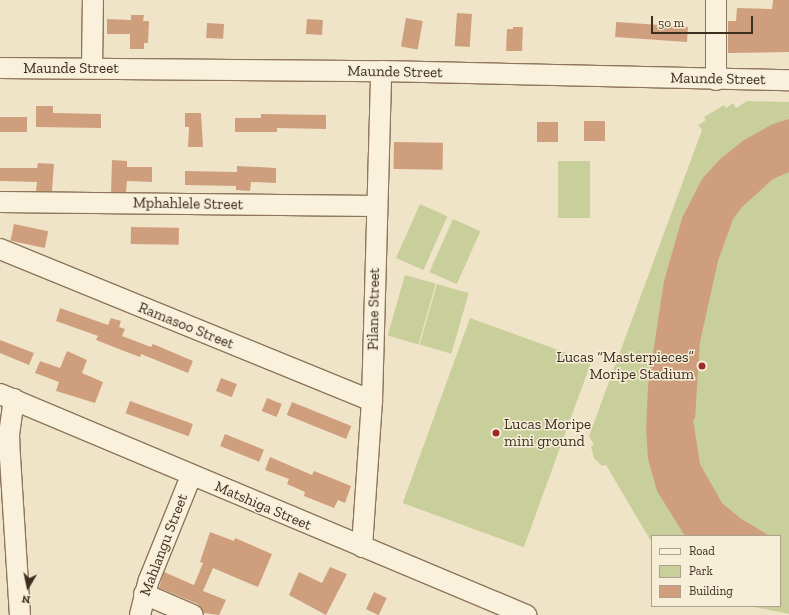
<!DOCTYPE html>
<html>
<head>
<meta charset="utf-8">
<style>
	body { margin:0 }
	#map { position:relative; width:789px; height:615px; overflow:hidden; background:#f0e4c8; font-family:"Zilla Slab",serif }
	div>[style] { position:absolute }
	.green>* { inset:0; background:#c9cf9b; transform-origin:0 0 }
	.building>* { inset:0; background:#cf9f7d; transform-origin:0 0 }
	.roads { filter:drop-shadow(1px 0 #8d765c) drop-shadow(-1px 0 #8d765c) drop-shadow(0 1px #8d765c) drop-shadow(0 -1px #8d765c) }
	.minor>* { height:20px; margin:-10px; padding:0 10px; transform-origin:10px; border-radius:10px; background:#faf1dc }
	.dots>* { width:11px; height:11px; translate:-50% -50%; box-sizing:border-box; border:2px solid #f7eed8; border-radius:50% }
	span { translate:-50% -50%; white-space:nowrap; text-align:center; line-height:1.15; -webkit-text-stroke:3px #f7eed8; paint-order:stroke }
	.street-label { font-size:15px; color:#3d2e20 }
	.poi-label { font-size:15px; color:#3d2e20 }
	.right { translate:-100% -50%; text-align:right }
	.left { translate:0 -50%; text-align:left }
	.legend { position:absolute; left:651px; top:535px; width:130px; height:72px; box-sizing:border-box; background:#f7eed8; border:1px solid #ada18e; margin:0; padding:5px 7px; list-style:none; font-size:12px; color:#3d2e20 }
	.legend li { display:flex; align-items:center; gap:8px; height:20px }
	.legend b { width:20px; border:1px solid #ada18e }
	.north { position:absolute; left:8px; top:567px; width:40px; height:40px; -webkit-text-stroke:3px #f7eed8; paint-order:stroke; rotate:189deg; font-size:11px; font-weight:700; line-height:16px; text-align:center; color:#3d2e20 }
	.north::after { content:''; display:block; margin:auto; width:14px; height:18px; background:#3d2e20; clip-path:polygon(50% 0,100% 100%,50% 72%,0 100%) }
	.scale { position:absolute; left:651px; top:16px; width:102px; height:18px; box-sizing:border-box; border:2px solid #3d2e20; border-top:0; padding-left:5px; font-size:12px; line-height:14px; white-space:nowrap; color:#3d2e20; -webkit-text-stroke:3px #f7eed8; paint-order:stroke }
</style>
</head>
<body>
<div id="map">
	<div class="green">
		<div style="clip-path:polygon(747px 101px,789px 102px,789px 614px,749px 606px,780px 606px,780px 536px,652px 536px,652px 543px,606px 465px,602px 466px,594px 458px,591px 447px,594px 445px,589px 436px,702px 130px,698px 125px,706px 120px,704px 117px,724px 105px,726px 108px,733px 103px,736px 108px)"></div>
		<div style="left:558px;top:161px;width:32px;height:57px"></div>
		<div style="left:420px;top:204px;width:30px;height:59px;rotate:24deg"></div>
		<div style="left:453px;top:219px;width:30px;height:58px;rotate:24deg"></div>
		<div style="left:405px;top:275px;width:32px;height:63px;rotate:16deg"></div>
		<div style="left:437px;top:284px;width:33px;height:63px;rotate:16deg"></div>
		<div style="left:470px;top:318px;width:129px;height:197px;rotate:20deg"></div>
	</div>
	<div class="building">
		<div style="clip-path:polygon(773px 0,789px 0,789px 52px,728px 53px,728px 21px,736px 21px,737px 8px,772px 9px)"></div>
		<div style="left:457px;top:13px;width:15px;height:33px;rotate:4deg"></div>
		<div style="clip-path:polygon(131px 15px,144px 15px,143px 21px,149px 21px,148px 43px,144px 43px,144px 49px,130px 49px,130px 34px,107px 34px,107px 19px,131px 20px)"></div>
		<div style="left:406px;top:18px;width:17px;height:29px;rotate:10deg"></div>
		<div style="left:307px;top:19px;width:16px;height:15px;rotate:4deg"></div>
		<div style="left:207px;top:23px;width:17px;height:15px;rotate:3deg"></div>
		<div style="clip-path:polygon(513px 27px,523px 27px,522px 51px,506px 51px,507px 29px,513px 29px)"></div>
		<div style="left:688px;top:27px;width:15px;height:72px;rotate:94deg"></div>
		<div style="clip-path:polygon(36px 106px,53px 106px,53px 113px,101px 114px,101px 128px,36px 127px)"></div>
		<div style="clip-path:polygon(185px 113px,201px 113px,203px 147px,188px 147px,189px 127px,185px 127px)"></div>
		<div style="clip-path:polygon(261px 114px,326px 115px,326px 129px,277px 128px,277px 132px,235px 132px,235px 118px,261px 118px)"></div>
		<div style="left:27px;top:117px;width:15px;height:27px;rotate:90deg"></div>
		<div style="clip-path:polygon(789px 119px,789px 172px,773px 179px,742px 207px,733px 219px,718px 261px,700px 342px,695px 419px,693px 419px,700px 464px,722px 503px,740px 518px,770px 536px,685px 536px,657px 491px,648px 459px,646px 430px,648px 386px,664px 281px,682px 218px,702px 179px,720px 159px,744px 140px,773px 124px)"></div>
		<div style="left:584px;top:121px;width:21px;height:20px"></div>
		<div style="left:537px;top:122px;width:21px;height:20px"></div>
		<div style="left:394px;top:142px;width:49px;height:27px;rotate:1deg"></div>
		<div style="clip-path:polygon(112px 160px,127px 161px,127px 167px,152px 167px,152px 182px,127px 181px,126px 192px,111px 192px)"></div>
		<div style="clip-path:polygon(38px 163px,54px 164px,52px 191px,36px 191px,37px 182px,0 181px,0 168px,37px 168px)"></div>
		<div style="clip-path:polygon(237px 166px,276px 168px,276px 183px,251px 182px,250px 191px,236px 190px,236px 186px,185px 185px,185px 171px,237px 172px)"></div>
		<div style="left:14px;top:224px;width:35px;height:17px;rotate:12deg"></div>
		<div style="left:131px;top:227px;width:48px;height:17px;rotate:1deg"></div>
		<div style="clip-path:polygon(60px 308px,108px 325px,111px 318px,121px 321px,119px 327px,125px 329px,122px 336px,151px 347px,153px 344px,193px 361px,188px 373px,141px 354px,140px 357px,124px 351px,96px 340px,98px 336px,56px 321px)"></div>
		<div style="clip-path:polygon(0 340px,34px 353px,29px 365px,0 353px)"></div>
		<div style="clip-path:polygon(67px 351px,87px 360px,82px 373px,103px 382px,95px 403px,56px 391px,59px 382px,35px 373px,40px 361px,60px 368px)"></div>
		<div style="left:221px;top:378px;width:17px;height:14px;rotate:21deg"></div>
		<div style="left:267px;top:398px;width:16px;height:14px;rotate:22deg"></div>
		<div style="left:130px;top:401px;width:67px;height:13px;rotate:20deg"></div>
		<div style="left:292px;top:402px;width:64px;height:14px;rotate:22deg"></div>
		<div style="left:225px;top:434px;width:42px;height:13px;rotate:22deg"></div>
		<div style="clip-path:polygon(270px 457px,312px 475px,314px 471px,351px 486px,345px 503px,338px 500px,334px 508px,304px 496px,305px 492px,287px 484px,289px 479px,265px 470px)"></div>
		<div style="clip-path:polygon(210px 532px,234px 541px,235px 538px,272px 554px,258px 587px,213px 568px,203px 591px,226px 600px,219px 615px,204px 613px,198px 604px,159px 588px,164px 572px,194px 585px,203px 563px,200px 562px)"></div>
		<div style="clip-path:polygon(330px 567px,347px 574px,326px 615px,289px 595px,299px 572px,322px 583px)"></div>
		<div style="left:374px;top:592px;width:14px;height:19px;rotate:25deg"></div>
	</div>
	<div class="roads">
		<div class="minor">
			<div style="left:716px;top:0;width:80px;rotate:90deg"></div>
			<div style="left:0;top:68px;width:381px;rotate:0.5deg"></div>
			<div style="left:381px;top:71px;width:408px;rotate:1.3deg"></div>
			<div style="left:92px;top:68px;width:68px;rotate:-89.2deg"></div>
			<div style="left:0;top:202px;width:376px;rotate:0.6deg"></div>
			<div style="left:0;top:249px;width:402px;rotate:22.2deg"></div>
			<div style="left:0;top:394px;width:571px;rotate:22.79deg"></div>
			<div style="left:14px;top:399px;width:35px;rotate:98deg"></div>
			<div style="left:9px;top:434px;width:23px;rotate:88deg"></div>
			<div style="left:10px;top:457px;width:158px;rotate:86.4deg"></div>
			<div style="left:362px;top:547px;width:146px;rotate:-86.1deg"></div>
			<div style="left:372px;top:401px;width:330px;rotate:-88.4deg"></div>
			<div style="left:144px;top:594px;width:53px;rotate:23.2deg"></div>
			<div style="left:140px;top:615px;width:36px;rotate:-76deg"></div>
			<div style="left:149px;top:580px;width:112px;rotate:-68deg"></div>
		</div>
	</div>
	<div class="dots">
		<div style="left:702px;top:366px;background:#9e2a2b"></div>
		<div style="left:496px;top:433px;background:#9e2a2b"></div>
	</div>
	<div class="street-label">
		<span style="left:71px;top:69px">Maunde Street</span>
		<span style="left:395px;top:72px;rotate:1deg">Maunde Street</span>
		<span style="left:718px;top:79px;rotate:1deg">Maunde Street</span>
		<span style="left:188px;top:204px;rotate:1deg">Mphahlele Street</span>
		<span style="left:374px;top:309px;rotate:-89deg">Pilane Street</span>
		<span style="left:186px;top:326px;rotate:22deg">Ramasoo Street</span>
		<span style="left:263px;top:506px;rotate:23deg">Matshiga Street</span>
		<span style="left:164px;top:545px;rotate:-69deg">Mahlangu Street</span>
	</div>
	<div class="poi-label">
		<span class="right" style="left:694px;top:366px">Lucas “Masterpieces”<br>Moripe Stadium</span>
		<span class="left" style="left:504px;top:433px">Lucas Moripe<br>mini ground</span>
	</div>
	<ul class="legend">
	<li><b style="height:5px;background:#faf1dc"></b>Road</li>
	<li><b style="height:11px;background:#c9cf9b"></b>Park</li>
	<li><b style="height:11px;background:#cf9f7d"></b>Building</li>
	</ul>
	<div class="north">N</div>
	<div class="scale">50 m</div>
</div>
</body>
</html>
